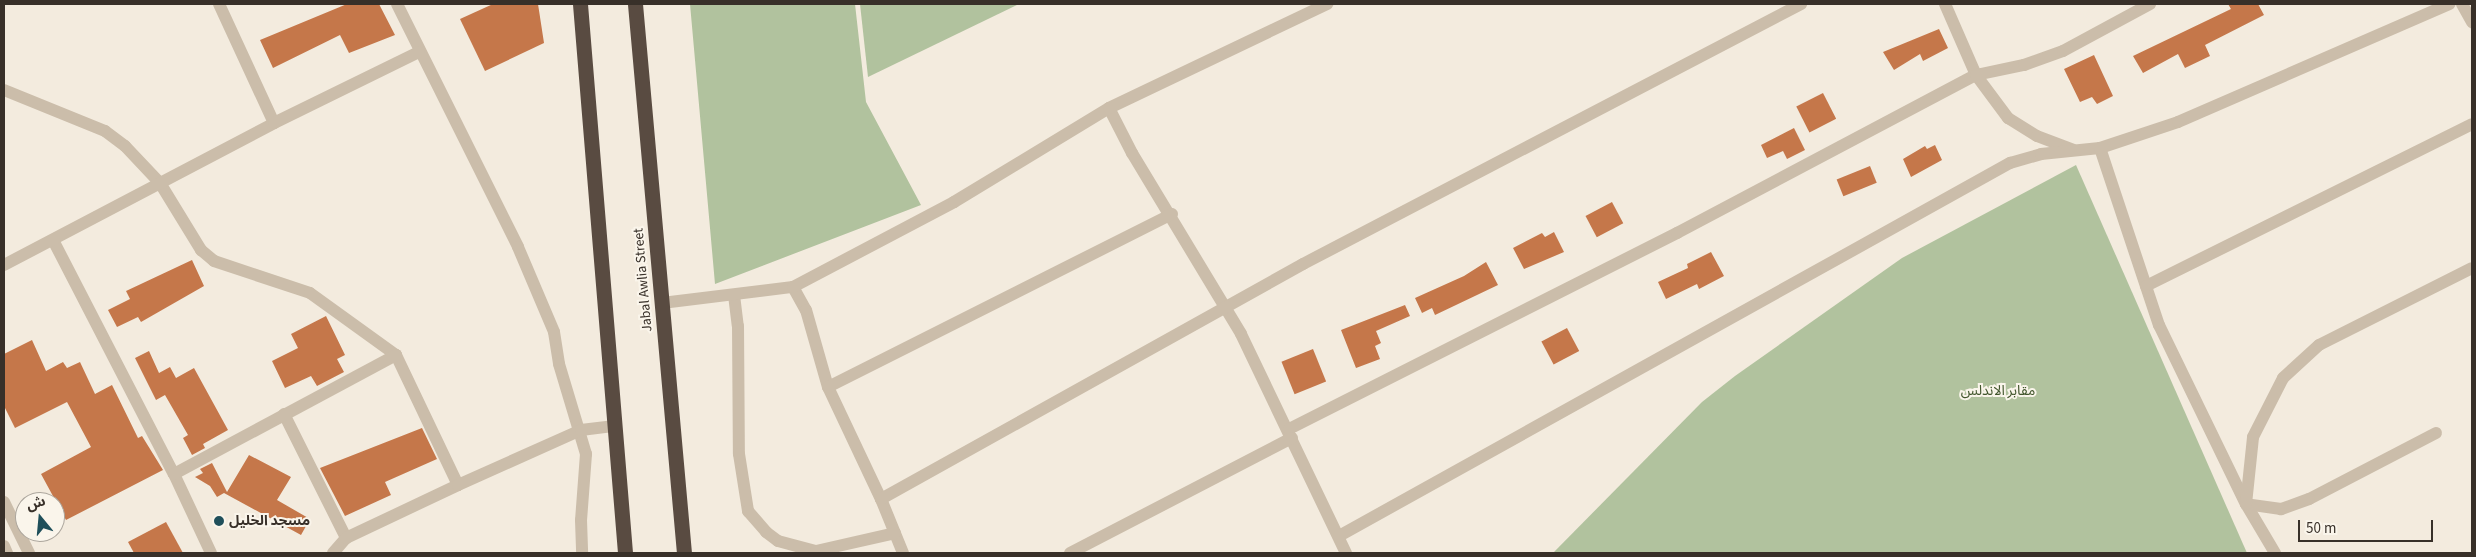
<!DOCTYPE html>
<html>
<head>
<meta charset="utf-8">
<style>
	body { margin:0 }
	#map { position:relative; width:2476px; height:557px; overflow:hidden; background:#f3ebde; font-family:"Source Sans 3","Noto Sans Arabic",sans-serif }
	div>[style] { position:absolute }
	.green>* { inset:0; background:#b1c29e }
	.building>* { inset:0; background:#c5774a; transform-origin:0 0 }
	.minor>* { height:12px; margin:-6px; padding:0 6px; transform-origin:6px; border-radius:6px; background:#cbbdaa }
	.highway>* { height:15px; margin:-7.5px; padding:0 7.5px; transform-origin:7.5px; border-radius:7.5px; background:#594b41 }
	.dots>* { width:14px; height:14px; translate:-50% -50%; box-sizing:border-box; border:2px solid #faf5eb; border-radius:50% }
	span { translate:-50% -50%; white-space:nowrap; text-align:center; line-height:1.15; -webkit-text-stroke:4px #faf5eb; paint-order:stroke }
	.street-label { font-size:14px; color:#383029 }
	.park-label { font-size:14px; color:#42562d }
	.poi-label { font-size:14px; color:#383029; font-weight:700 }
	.left { translate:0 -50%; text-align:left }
	.frame { position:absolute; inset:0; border:5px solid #383029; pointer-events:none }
	.north { position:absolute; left:15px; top:492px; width:50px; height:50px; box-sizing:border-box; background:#faf5eb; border:1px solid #aca69d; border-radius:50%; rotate:343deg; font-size:14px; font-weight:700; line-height:20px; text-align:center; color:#383029 }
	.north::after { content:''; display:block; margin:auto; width:18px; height:22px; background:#1f4f5a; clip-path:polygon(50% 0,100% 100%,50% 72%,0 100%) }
	.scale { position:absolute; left:2298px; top:520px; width:135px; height:22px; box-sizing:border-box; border:2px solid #383029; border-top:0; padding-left:6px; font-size:15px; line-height:18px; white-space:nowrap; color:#383029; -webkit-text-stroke:4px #faf5eb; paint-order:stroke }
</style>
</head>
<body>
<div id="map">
	<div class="green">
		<div style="clip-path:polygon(690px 4px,855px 4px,866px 102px,921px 205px,715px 284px)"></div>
		<div style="clip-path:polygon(860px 4px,1019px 4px,868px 77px)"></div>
		<div style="clip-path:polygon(2076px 165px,2247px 553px,1553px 553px,1702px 402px,1735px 376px,1902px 258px)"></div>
	</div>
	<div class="building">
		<div style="clip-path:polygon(347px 4px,379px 4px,395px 35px,349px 53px,340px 35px,273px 68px,260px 40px)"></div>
		<div style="clip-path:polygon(493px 4px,538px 4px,544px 43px,485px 71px,460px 19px)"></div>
		<div style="clip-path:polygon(2228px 4px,2258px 4px,2264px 15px,2205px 45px,2210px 56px,2185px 68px,2178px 54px,2143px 73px,2133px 56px,2231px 9px)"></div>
		<div style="clip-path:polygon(1939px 29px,1948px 48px,1923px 61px,1920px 54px,1894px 70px,1883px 52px)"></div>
		<div style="clip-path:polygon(2094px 55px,2113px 96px,2097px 104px,2092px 97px,2080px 102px,2064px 69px)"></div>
		<div style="left:1823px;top:93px;width:29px;height:30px;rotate:63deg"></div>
		<div style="clip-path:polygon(1794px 128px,1805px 150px,1787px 159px,1783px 151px,1767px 158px,1761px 145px)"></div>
		<div style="clip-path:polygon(1935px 145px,1942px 160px,1911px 177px,1903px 159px,1925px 146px,1927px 149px)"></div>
		<div style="left:1870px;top:166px;width:18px;height:36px;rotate:68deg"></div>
		<div style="left:1612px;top:202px;width:24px;height:30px;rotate:62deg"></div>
		<div style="clip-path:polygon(1554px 232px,1564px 252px,1524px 269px,1513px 248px,1542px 233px,1545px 237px)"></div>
		<div style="clip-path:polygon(1711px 252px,1724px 276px,1699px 289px,1697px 284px,1666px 299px,1658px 282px,1688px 268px,1687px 264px)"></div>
		<div style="clip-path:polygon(192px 260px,204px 286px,141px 322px,138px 317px,117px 327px,108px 310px,130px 299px,126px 291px)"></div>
		<div style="clip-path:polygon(1486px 262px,1498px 285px,1435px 315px,1432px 308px,1422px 313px,1415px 298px,1464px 276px)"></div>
		<div style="clip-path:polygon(1405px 305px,1410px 316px,1376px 331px,1381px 343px,1375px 346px,1380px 359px,1356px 368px,1341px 330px)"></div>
		<div style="clip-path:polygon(326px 316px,345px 355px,337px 359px,344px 372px,317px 386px,311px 376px,285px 388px,272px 361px,298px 348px,291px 334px)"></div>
		<div style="left:1567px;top:328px;width:26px;height:29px;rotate:62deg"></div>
		<div style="clip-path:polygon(32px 340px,46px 371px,63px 362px,67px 368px,80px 362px,95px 394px,112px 385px,138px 438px,142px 436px,163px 470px,66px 520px,41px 474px,91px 447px,67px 402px,15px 428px,4px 406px,4px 354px)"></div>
		<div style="left:1313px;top:349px;width:35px;height:34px;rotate:68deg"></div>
		<div style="clip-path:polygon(149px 351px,159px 373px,170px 367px,176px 378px,194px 368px,228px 430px,203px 444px,205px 448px,192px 455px,183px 438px,188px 435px,165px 395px,156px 400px,135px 358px)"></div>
		<div style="clip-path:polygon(422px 428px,437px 459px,385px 482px,391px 495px,345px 516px,320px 468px)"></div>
		<div style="clip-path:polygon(249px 455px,291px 477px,277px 500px,310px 519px,301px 535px,224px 493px,217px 497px,210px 486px,195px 477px,203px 473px,200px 469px,212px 463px,227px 492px)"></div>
		<div style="clip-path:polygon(166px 522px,183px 553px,134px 553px,128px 542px)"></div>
	</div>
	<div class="minor">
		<div style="left:219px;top:4px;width:131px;rotate:65.2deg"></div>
		<div style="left:397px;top:4px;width:271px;rotate:63.5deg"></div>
		<div style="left:518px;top:247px;width:92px;rotate:67deg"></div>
		<div style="left:554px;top:332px;width:32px;rotate:81deg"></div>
		<div style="left:559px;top:364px;width:94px;rotate:73.3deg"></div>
		<div style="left:586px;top:454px;width:66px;rotate:94.3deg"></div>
		<div style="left:581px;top:520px;width:33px;rotate:88deg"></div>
		<div style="left:1945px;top:4px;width:77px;rotate:66.4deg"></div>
		<div style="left:1976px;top:75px;width:54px;rotate:53.3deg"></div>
		<div style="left:2008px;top:118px;width:34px;rotate:32deg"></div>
		<div style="left:2037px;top:136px;width:39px;rotate:21deg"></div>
		<div style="left:2462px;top:4px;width:21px;rotate:61deg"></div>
		<div style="left:4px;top:90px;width:109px;rotate:22.1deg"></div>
		<div style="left:105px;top:131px;width:25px;rotate:37deg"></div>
		<div style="left:125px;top:146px;width:51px;rotate:46.6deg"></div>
		<div style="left:160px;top:183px;width:79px;rotate:58.5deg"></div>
		<div style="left:201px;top:250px;width:17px;rotate:40deg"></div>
		<div style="left:214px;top:261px;width:101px;rotate:18.4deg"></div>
		<div style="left:310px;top:293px;width:106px;rotate:35.8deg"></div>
		<div style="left:396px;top:355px;width:144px;rotate:64.5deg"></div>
		<div style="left:1109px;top:108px;width:51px;rotate:62.9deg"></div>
		<div style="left:1132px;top:153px;width:211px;rotate:58.9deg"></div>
		<div style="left:1241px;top:334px;width:243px;rotate:64.4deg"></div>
		<div style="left:2100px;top:148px;width:187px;rotate:71.6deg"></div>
		<div style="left:2159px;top:325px;width:199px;rotate:64.1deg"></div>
		<div style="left:2246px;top:504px;width:57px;rotate:59.4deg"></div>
		<div style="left:53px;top:240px;width:263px;rotate:62.7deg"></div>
		<div style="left:174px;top:474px;width:87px;rotate:64.9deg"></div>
		<div style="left:4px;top:265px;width:305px;rotate:-27.7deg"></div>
		<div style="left:274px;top:123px;width:161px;rotate:-26.1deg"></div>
		<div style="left:2146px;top:286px;width:364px;rotate:-26.4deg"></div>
		<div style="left:793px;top:287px;width:26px;rotate:61deg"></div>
		<div style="left:806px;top:310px;width:80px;rotate:74.1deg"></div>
		<div style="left:828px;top:387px;width:124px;rotate:64.7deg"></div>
		<div style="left:881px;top:499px;width:58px;rotate:67.8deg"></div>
		<div style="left:734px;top:295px;width:31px;rotate:83deg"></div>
		<div style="left:738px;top:326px;width:128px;rotate:89.6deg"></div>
		<div style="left:739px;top:454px;width:58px;rotate:81deg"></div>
		<div style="left:748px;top:511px;width:28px;rotate:49deg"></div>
		<div style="left:766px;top:532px;width:15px;rotate:37deg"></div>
		<div style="left:778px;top:541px;width:39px;rotate:15deg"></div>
		<div style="left:816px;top:551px;width:81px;rotate:-12.8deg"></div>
		<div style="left:662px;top:303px;width:132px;rotate:-7deg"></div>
		<div style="left:793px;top:287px;width:182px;rotate:-27.8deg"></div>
		<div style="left:954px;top:202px;width:181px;rotate:-31.2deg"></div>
		<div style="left:1109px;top:108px;width:242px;rotate:-25.5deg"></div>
		<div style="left:828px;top:387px;width:385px;rotate:-26.7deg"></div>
		<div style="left:284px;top:414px;width:139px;rotate:63.4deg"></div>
		<div style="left:1289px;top:429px;width:435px;rotate:-26.8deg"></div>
		<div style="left:1677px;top:233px;width:338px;rotate:-27.9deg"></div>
		<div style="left:1976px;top:75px;width:49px;rotate:-11.8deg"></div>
		<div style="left:2024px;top:65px;width:41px;rotate:-19.7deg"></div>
		<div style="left:2063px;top:51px;width:99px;rotate:-28.4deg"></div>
		<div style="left:2436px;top:433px;width:143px;rotate:152.5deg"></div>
		<div style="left:2309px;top:499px;width:30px;rotate:160deg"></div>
		<div style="left:2281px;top:509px;width:35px;rotate:-172deg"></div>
		<div style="left:2246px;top:504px;width:67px;rotate:-84deg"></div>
		<div style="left:2253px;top:437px;width:66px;rotate:-63deg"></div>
		<div style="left:2283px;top:378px;width:49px;rotate:-42.5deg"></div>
		<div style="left:2319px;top:345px;width:171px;rotate:-26.7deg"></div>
		<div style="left:174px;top:474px;width:252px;rotate:-28.2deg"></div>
		<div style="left:881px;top:499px;width:483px;rotate:-29.1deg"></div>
		<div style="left:1303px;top:264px;width:562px;rotate:-27.57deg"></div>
		<div style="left:4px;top:502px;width:57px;rotate:63.9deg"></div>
		<div style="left:1339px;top:536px;width:768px;rotate:-29.07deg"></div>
		<div style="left:2010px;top:163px;width:32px;rotate:-16deg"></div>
		<div style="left:2041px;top:154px;width:59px;rotate:-5.8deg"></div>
		<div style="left:2100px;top:148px;width:82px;rotate:-18.4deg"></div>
		<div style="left:2178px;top:122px;width:296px;rotate:-23.5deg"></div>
		<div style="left:4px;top:546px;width:8px;rotate:67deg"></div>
		<div style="left:333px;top:553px;width:20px;rotate:-49deg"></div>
		<div style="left:346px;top:538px;width:124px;rotate:-25.3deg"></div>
		<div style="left:458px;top:485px;width:135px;rotate:-24.1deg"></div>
		<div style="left:581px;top:430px;width:34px;rotate:-7deg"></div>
		<div style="left:1070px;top:553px;width:250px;rotate:-27.4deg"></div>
	</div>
	<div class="highway">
		<div style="left:580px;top:4px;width:551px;rotate:85.31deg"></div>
		<div style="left:635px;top:4px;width:551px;rotate:84.9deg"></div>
	</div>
	<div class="dots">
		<div style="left:219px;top:521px;background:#1f4f5a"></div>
	</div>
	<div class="street-label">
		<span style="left:643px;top:280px;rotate:-95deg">Jabal Awlia Street</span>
	</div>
	<div class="park-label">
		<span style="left:1998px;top:391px">مقابر الاندلس</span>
	</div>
	<div class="poi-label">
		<span class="left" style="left:229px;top:521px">مسجد الخليل</span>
	</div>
	<div class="frame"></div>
	<div class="north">ش</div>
	<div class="scale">50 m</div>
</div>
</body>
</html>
